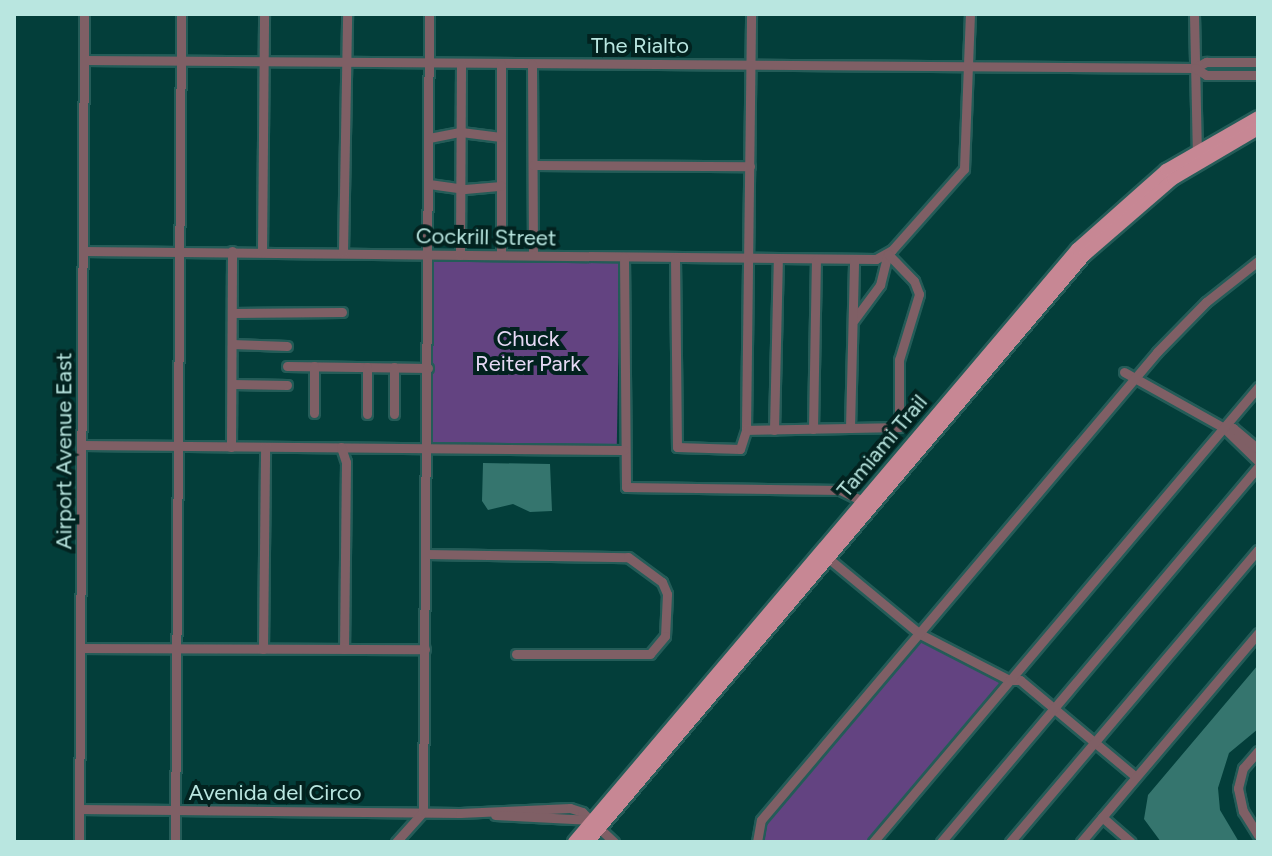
<!DOCTYPE html>
<html>
<head>
<meta charset="utf-8">
<style>
	body { margin:0 }
	#map { position:relative; width:1272px; height:856px; overflow:hidden; background:#033e3a; font-family:Figtree,sans-serif }
	div>[style] { position:absolute }
	.green>* { inset:0; background:#634381; transform-origin:0 0 }
	.water>* { inset:0; background:#35756e }
	.roads { filter:drop-shadow(2px 0 #245c58) drop-shadow(-2px 0 #245c58) drop-shadow(0 2px #245c58) drop-shadow(0 -2px #245c58) }
	.minor>* { height:9px; margin:-4.5px; padding:0 4.5px; transform-origin:4.5px; border-radius:4.5px; background:#7f5f65 }
	.major>* { height:12px; margin:-6px; padding:0 6px; transform-origin:6px; border-radius:6px; background:#c78794 }
	span { translate:-50% -50%; white-space:nowrap; text-align:center; line-height:1.15; -webkit-text-stroke:8px #02221f; paint-order:stroke }
	.street-label { font-size:22px; color:#b9e6e0 }
	.park-label { font-size:22px; color:#e6d9f5 }
	.frame { position:absolute; inset:0; border:16px solid #b9e6e0; pointer-events:none }
</style>
</head>
<body>
<div id="map">
	<div class="green">
		<div style="left:434px;top:259px;width:186px;height:185px;rotate:1deg"></div>
		<div style="clip-path:polygon(922px 640px,1002px 684px,869px 842px,760px 842px,762px 823px)"></div>
	</div>
	<div class="water">
		<div style="clip-path:polygon(483px 463px,550px 464px,552px 511px,530px 512px,513px 504px,488px 510px,482px 501px)"></div>
		<div style="clip-path:polygon(1258px 665px,1258px 729px,1229px 753px,1218px 788px,1220px 810px,1239px 842px,1161px 842px,1144px 819px,1148px 795px)"></div>
	</div>
	<div class="roads">
		<div class="minor">
			<div style="left:1194px;top:14px;width:144px;rotate:88.8deg"></div>
			<div style="left:84px;top:60px;width:1111px;rotate:0.41deg"></div>
			<div style="left:1195px;top:68px;width:13px;rotate:-29deg"></div>
			<div style="left:1206px;top:62px;width:52px"></div>
			<div style="left:501px;top:64px;width:191px;rotate:90deg"></div>
			<div style="left:532px;top:64px;width:191px;rotate:89.7deg"></div>
			<div style="left:1195px;top:68px;width:13px;rotate:32deg"></div>
			<div style="left:1206px;top:75px;width:52px"></div>
			<div style="left:429px;top:138px;width:33px;rotate:-11deg"></div>
			<div style="left:461px;top:132px;width:40px;rotate:7.1deg"></div>
			<div style="left:533px;top:165px;width:217px;rotate:0.3deg"></div>
			<div style="left:429px;top:184px;width:36px;rotate:8deg"></div>
			<div style="left:465px;top:189px;width:36px;rotate:-5deg"></div>
			<div style="left:83px;top:251px;width:793px;rotate:0.58deg"></div>
			<div style="left:876px;top:259px;width:18px;rotate:-29deg"></div>
			<div style="left:892px;top:250px;width:108px;rotate:-48.4deg"></div>
			<div style="left:964px;top:169px;width:155px;rotate:-87.8deg"></div>
			<div style="left:262px;top:252px;width:238px;rotate:-89.5deg"></div>
			<div style="left:343px;top:252px;width:238px;rotate:-89deg"></div>
			<div style="left:460px;top:255px;width:192px;rotate:-89.7deg"></div>
			<div style="left:624px;top:257px;width:230px;rotate:89.5deg"></div>
			<div style="left:626px;top:487px;width:214px;rotate:0.8deg"></div>
			<div style="left:840px;top:490px;width:30px;rotate:26deg"></div>
			<div style="left:675px;top:258px;width:189px;rotate:89.4deg"></div>
			<div style="left:677px;top:447px;width:63px;rotate:1.8deg"></div>
			<div style="left:740px;top:449px;width:20px;rotate:-72deg"></div>
			<div style="left:746px;top:430px;width:416px;rotate:-89.3deg"></div>
			<div style="left:232px;top:313px;width:110px;rotate:-0.5deg"></div>
			<div style="left:854px;top:320px;width:44px;rotate:-53.4deg"></div>
			<div style="left:880px;top:285px;width:32px;rotate:-76deg"></div>
			<div style="left:232px;top:344px;width:55px;rotate:2.1deg"></div>
			<div style="left:287px;top:366px;width:141px;rotate:0.8deg"></div>
			<div style="left:1124px;top:372px;width:115px;rotate:29.2deg"></div>
			<div style="left:1224px;top:428px;width:47px;rotate:44.1deg"></div>
			<div style="left:232px;top:384px;width:55px;rotate:1deg"></div>
			<div style="left:314px;top:413px;width:47px;rotate:-90deg"></div>
			<div style="left:367px;top:414px;width:47px;rotate:-90deg"></div>
			<div style="left:394px;top:414px;width:47px;rotate:-90deg"></div>
			<div style="left:850px;top:428px;width:168px;rotate:-88.6deg"></div>
			<div style="left:1224px;top:428px;width:9px"></div>
			<div style="left:1233px;top:428px;width:33px;rotate:40deg"></div>
			<div style="left:813px;top:429px;width:169px;rotate:-89deg"></div>
			<div style="left:746px;top:430px;width:153px;rotate:-1.1deg"></div>
			<div style="left:899px;top:427px;width:67px;rotate:-90deg"></div>
			<div style="left:899px;top:360px;width:69px;rotate:-73.1deg"></div>
			<div style="left:919px;top:294px;width:14px;rotate:-111deg"></div>
			<div style="left:914px;top:281px;width:37px;rotate:-134deg"></div>
			<div style="left:774px;top:430px;width:170px;rotate:-88.7deg"></div>
			<div style="left:82px;top:445px;width:542px;rotate:0.53deg"></div>
			<div style="left:231px;top:447px;width:196px;rotate:-89.7deg"></div>
			<div style="left:341px;top:447px;width:16px;rotate:72deg"></div>
			<div style="left:346px;top:462px;width:187px;rotate:90.6deg"></div>
			<div style="left:426px;top:554px;width:202px;rotate:0.9deg"></div>
			<div style="left:628px;top:557px;width:42px;rotate:36.3deg"></div>
			<div style="left:662px;top:582px;width:13px;rotate:67deg"></div>
			<div style="left:667px;top:594px;width:42px;rotate:92.7deg"></div>
			<div style="left:665px;top:636px;width:23px;rotate:130deg"></div>
			<div style="left:650px;top:654px;width:134px;rotate:180deg"></div>
			<div style="left:828px;top:558px;width:119px;rotate:39.6deg"></div>
			<div style="left:920px;top:634px;width:100px;rotate:27.3deg"></div>
			<div style="left:1009px;top:680px;width:11px"></div>
			<div style="left:1020px;top:680px;width:151px;rotate:39.9deg"></div>
			<div style="left:80px;top:648px;width:345px;rotate:0.2deg"></div>
			<div style="left:263px;top:649px;width:202px;rotate:-89.4deg"></div>
			<div style="left:1258px;top:751px;width:23px;rotate:131deg"></div>
			<div style="left:1243px;top:768px;width:21px;rotate:104deg"></div>
			<div style="left:1238px;top:788px;width:24px;rotate:78deg"></div>
			<div style="left:1243px;top:811px;width:28px;rotate:58deg"></div>
			<div style="left:79px;top:809px;width:381px;rotate:0.6deg"></div>
			<div style="left:460px;top:813px;width:110px;rotate:-2.6deg"></div>
			<div style="left:570px;top:808px;width:13px;rotate:18deg"></div>
			<div style="left:582px;top:812px;width:44px;rotate:43.2deg"></div>
			<div style="left:495px;top:815px;width:97px;rotate:3deg"></div>
			<div style="left:1102px;top:817px;width:38px;rotate:41deg"></div>
			<div style="left:79px;top:842px;width:828px;rotate:-89.65deg"></div>
			<div style="left:175px;top:842px;width:828px;rotate:-89.58deg"></div>
			<div style="left:396px;top:842px;width:40px;rotate:-48deg"></div>
			<div style="left:423px;top:812px;width:798px;rotate:-89.57deg"></div>
			<div style="left:757px;top:842px;width:22px;rotate:-80deg"></div>
			<div style="left:761px;top:820px;width:613px;rotate:-49.76deg"></div>
			<div style="left:1157px;top:352px;width:70px;rotate:-45.6deg"></div>
			<div style="left:1206px;top:302px;width:66px;rotate:-38.3deg"></div>
			<div style="left:873px;top:842px;width:596px;rotate:-49.76deg"></div>
			<div style="left:941px;top:842px;width:491px;rotate:-49.8deg"></div>
			<div style="left:1010px;top:842px;width:383px;rotate:-49.7deg"></div>
			<div style="left:1081px;top:842px;width:274px;rotate:-49.7deg"></div>
		</div>
		<div class="major">
			<div style="left:574px;top:842px;width:778px;rotate:-49.69deg"></div>
			<div style="left:1077px;top:249px;width:119px;rotate:-41.6deg"></div>
			<div style="left:1166px;top:170px;width:106px;rotate:-29.9deg"></div>
			<div style="left:588px;top:842px;width:769px;rotate:-49.75deg"></div>
			<div style="left:1085px;top:255px;width:116px;rotate:-40.8deg"></div>
			<div style="left:1173px;top:179px;width:99px;rotate:-30.5deg"></div>
		</div>
	</div>
	<div class="street-label">
		<span style="left:640px;top:46px">The Rialto</span>
		<span style="left:486px;top:237px;rotate:1deg">Cockrill Street</span>
		<span style="left:882px;top:446px;rotate:-50deg">Tamiami Trail</span>
		<span style="left:64px;top:451px;rotate:-90deg">Airport Avenue East</span>
		<span style="left:275px;top:793px">Avenida del Circo</span>
	</div>
	<div class="park-label">
		<span style="left:528px;top:351px">Chuck<br>Reiter Park</span>
	</div>
	<div class="frame"></div>
</div>
</body>
</html>
